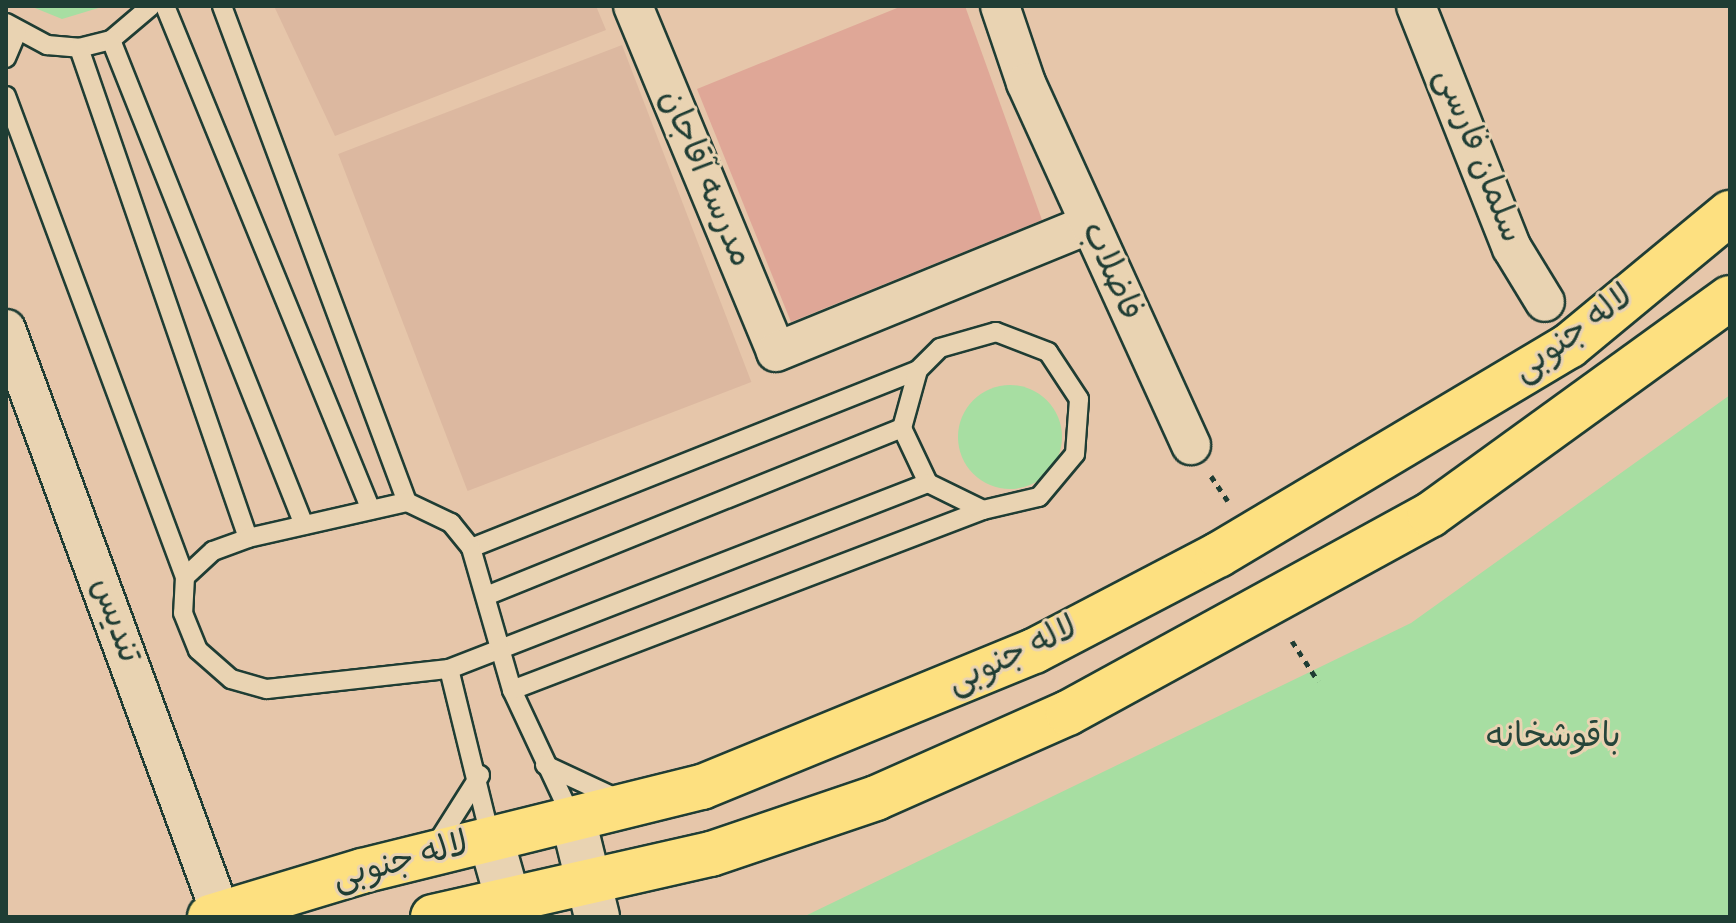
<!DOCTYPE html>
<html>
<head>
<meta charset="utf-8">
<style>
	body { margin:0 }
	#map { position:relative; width:1736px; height:923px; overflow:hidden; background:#e6c6aa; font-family:"Indie Flower","Playpen Sans Arabic",sans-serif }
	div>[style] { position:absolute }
	.built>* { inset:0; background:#dcb8a0; transform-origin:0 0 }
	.green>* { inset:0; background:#a7dea2 }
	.round { border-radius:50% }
	.building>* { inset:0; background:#dfa797 }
	.path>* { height:5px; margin-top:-2.5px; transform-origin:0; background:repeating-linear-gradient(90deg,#1f3d34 0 6px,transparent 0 12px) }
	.roads { filter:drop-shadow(2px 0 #1f3d34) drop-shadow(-2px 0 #1f3d34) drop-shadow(0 2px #1f3d34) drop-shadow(0 -2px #1f3d34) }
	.lane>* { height:18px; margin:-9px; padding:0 9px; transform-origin:9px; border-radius:9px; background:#e9d3b2 }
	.street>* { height:38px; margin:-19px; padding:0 19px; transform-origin:19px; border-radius:19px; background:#e9d3b2 }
	.secondary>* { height:44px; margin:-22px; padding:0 22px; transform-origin:22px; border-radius:22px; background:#e9d3b2 }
	.primary>* { height:44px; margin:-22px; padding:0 22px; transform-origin:22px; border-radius:22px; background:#fde080 }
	span { translate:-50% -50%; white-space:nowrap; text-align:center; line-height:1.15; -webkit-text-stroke:6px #e9d3b2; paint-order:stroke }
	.street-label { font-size:34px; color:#1f3d34 }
	.park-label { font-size:34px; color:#26453a }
	.frame { position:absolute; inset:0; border:8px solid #1f3d34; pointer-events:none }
</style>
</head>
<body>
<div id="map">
	<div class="built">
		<div style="clip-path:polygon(274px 6px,596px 6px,606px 30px,335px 136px)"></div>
		<div style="left:622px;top:45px;width:361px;height:304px;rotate:69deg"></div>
	</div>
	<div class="green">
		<div style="clip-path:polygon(30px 6px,105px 6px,62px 19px)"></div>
		<div class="round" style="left:958px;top:385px;width:104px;height:104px"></div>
		<div style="clip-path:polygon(1730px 395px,1730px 917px,803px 917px,1411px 623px)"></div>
	</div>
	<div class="building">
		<div style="clip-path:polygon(902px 6px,965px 6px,1042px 220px,791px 322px,697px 89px)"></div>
	</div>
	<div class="path">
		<div style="left:1211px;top:476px;width:30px;rotate:56deg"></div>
		<div style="left:1292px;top:641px;width:48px;rotate:57deg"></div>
	</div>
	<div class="roads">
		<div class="lane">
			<div style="left:165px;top:6px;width:544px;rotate:67.77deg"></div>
			<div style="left:222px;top:6px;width:529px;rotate:69.55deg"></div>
			<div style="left:6px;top:23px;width:47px;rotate:28.2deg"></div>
			<div style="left:47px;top:45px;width:32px;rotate:5deg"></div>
			<div style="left:79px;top:48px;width:33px;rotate:-14deg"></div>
			<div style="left:111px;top:40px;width:52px;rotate:-40.4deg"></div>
			<div style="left:111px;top:40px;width:522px;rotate:68.3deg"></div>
			<div style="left:79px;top:48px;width:518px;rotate:70.97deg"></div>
			<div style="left:6px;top:58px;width:28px;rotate:-67deg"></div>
			<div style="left:6px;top:96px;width:513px;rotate:69.59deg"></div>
			<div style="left:185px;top:577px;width:36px;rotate:93deg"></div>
			<div style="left:183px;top:613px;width:40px;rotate:68deg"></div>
			<div style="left:198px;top:650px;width:44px;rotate:41.3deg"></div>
			<div style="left:231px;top:679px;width:37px;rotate:16deg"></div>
			<div style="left:267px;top:689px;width:183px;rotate:-6.3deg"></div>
			<div style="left:449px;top:669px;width:514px;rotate:-21.22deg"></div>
			<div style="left:471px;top:548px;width:481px;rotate:-21.7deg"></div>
			<div style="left:185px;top:577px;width:38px;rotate:-43deg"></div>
			<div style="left:213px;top:551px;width:37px;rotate:-20deg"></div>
			<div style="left:248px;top:538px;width:163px;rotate:-12.8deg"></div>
			<div style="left:407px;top:502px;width:49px;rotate:25.5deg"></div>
			<div style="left:451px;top:523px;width:32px;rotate:51deg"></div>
			<div style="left:471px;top:548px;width:148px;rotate:73.9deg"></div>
			<div style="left:512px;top:690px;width:141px;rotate:64.9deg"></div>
			<div style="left:486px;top:596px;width:449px;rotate:-22deg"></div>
			<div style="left:449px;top:669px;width:176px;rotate:76.2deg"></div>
			<div style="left:512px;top:690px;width:504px;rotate:-20.92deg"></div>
			<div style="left:983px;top:510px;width:57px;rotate:-13.1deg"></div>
			<div style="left:1039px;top:497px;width:56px;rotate:-50.1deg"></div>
			<div style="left:1075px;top:454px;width:55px;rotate:-85.8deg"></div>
			<div style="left:1079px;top:399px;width:56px;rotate:-123.4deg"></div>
			<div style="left:1048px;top:352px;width:56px;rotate:-159deg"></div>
			<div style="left:996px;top:332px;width:58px;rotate:164.1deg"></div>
			<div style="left:940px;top:348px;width:31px;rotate:135deg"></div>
			<div style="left:918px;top:370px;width:60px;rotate:105.4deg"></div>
			<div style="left:902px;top:428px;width:61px;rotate:64.7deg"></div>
			<div style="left:928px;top:483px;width:61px;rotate:26.1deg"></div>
			<div style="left:545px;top:765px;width:78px;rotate:24.9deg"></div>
			<div style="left:435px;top:846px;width:84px;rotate:-57.6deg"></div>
		</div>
		<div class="street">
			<div style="left:633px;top:6px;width:374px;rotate:67.5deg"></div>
			<div style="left:776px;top:352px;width:338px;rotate:-22.2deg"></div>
			<div style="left:1000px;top:6px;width:81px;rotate:71.3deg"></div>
			<div style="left:1026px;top:83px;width:398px;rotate:65.5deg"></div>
			<div style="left:1416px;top:6px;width:260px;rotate:68.4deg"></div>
			<div style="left:1512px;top:248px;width:63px;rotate:58.6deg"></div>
			<div style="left:6px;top:329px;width:623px;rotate:69.82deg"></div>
		</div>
		<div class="secondary">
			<div style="left:573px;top:819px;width:101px;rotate:76.2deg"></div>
			<div style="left:491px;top:840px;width:80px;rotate:74.1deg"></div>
		</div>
		<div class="primary">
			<div style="left:210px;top:917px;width:159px;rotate:-16.8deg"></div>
			<div style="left:362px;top:871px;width:350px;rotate:-13.9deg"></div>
			<div style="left:702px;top:787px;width:359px;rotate:-22.3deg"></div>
			<div style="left:1034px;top:651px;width:208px;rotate:-27.6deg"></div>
			<div style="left:1218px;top:555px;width:409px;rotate:-30.8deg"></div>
			<div style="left:1569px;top:346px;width:209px;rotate:-39.6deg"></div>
			<div style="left:433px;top:917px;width:285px;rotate:-12.8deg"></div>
			<div style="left:711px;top:854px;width:174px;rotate:-18.7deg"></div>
			<div style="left:876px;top:798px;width:210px;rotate:-23.9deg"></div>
			<div style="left:1068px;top:713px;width:413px;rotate:-28.7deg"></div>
			<div style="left:1430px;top:515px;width:370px;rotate:-35.9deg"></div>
		</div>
	</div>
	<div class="street-label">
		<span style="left:1477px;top:156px;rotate:68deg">سلمان فارسی</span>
		<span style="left:704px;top:179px;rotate:67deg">مدرسه آقاجان</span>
		<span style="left:1110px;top:272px;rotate:66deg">فاضلاب</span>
		<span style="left:1574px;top:335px;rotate:-36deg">لاله جنوبی</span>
		<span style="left:114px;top:621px;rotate:70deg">تندیس</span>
		<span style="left:1013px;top:657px;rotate:-25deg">لاله جنوبی</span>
		<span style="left:401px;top:863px;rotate:-15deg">لاله جنوبی</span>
	</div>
	<div class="park-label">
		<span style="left:1553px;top:739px">باقوشخانه</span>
	</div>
	<div class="frame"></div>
</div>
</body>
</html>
